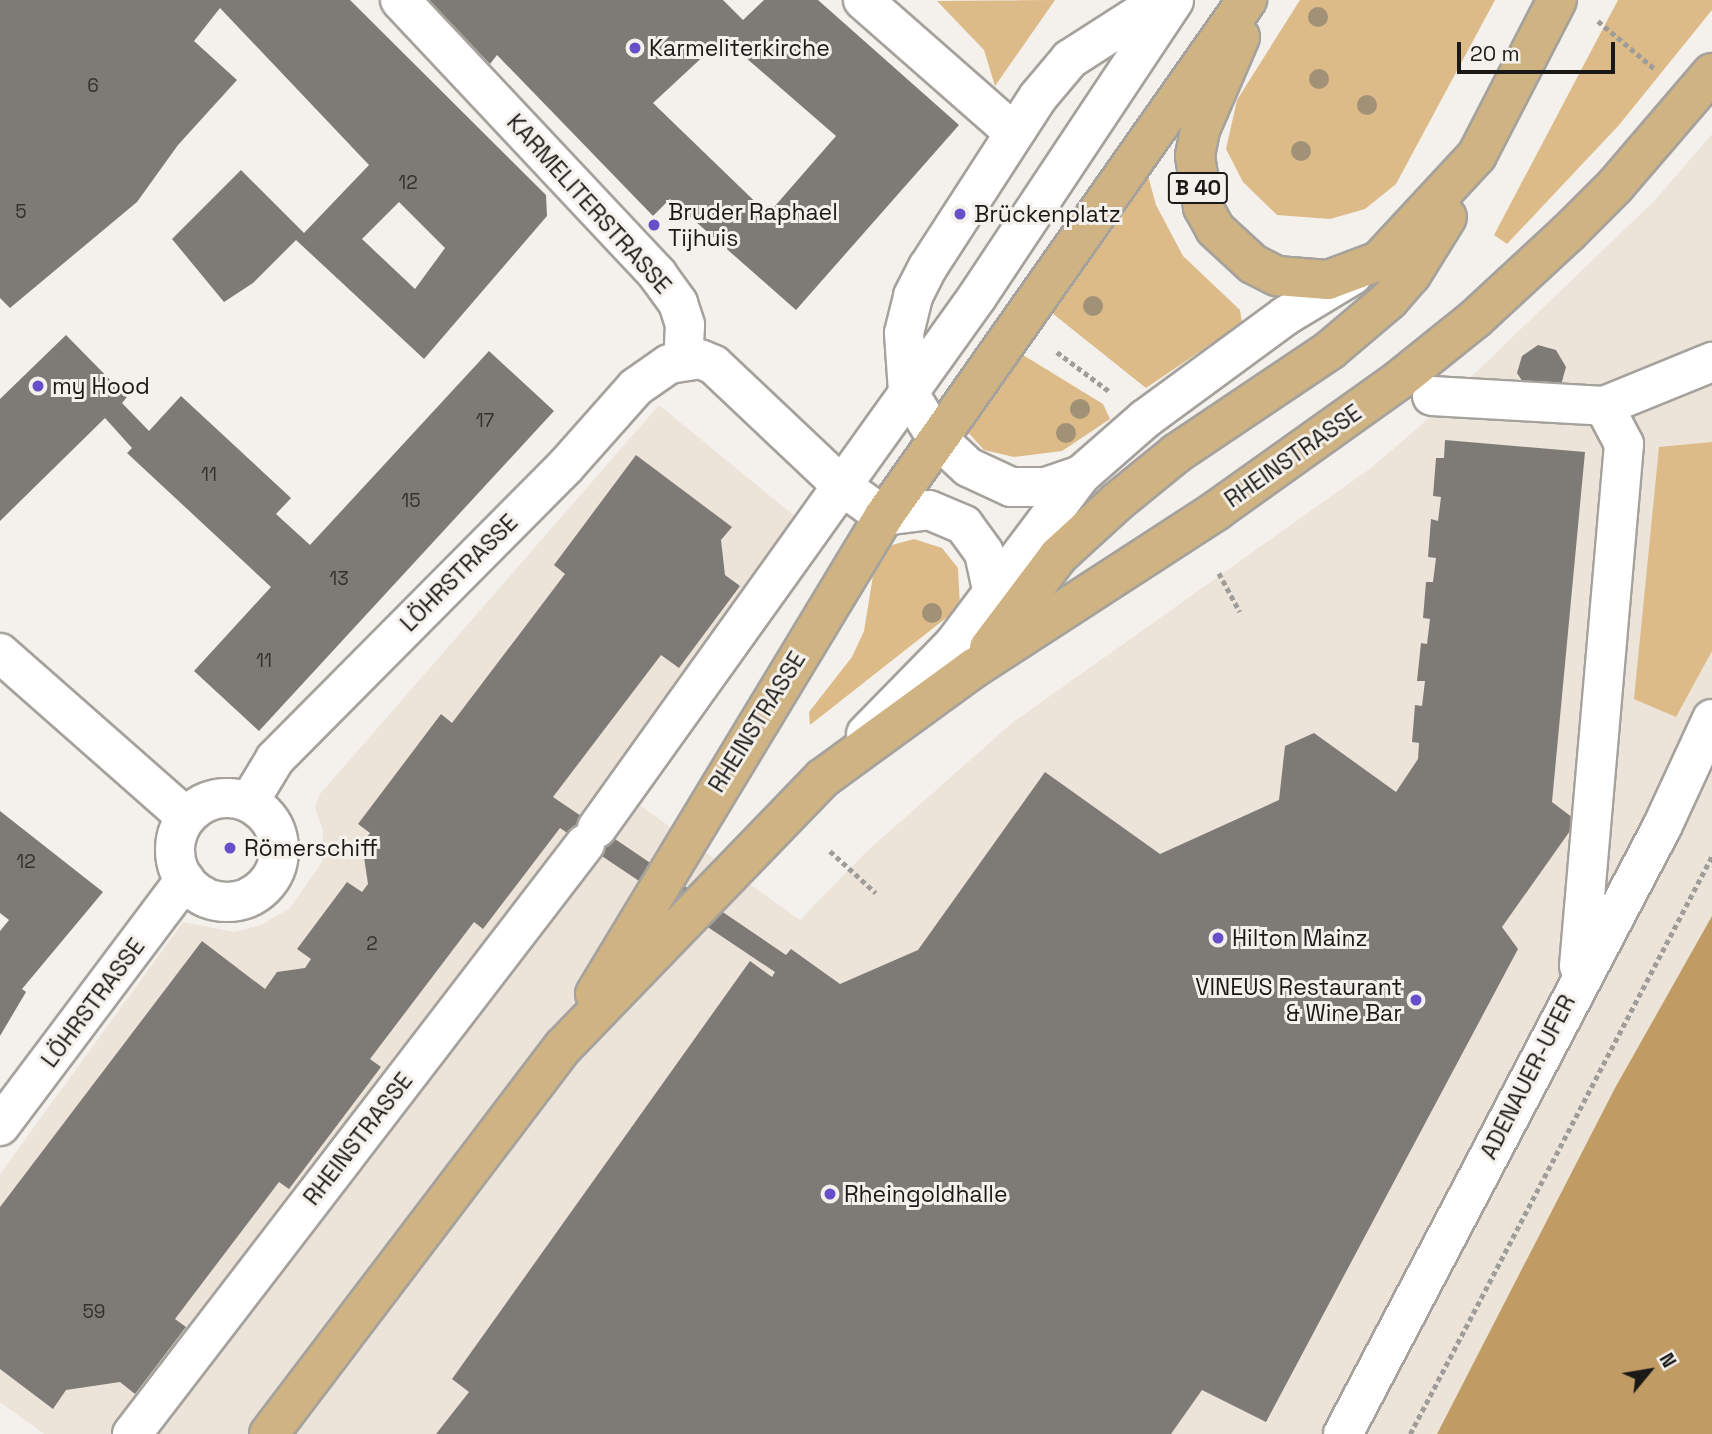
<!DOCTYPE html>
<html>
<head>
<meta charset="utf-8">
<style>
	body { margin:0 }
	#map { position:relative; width:1712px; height:1434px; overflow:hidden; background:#f4f0eb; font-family:"Space Grotesk",sans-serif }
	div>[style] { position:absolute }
	.built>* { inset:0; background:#ece4d8 }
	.green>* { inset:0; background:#ddbb89 }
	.water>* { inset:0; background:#c09b64 }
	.building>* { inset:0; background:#7e7b76 }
	.path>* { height:4.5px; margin-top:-2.25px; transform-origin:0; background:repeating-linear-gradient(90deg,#9f9d99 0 5px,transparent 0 8.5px) }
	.roads { filter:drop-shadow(2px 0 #a5a29d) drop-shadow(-2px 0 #a5a29d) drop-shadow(0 2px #a5a29d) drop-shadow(0 -2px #a5a29d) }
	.minor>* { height:38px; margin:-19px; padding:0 19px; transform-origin:19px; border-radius:19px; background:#fff }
	.minor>.ring { margin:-19px; padding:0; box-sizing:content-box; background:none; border:38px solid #fff; border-radius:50% }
	.major>* { height:38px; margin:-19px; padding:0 19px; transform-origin:19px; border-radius:19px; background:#d0b382 }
	.trees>* { width:20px; height:20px; margin:-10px; border-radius:50%; background:#a19177 }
	.dots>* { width:19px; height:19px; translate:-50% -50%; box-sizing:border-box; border:4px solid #f4f0eb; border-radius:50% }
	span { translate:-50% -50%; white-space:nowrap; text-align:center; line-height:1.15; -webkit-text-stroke:6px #f4f0eb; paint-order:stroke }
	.number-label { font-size:19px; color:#33322f }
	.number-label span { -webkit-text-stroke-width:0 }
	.shield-label span { padding:2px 5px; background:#f4f0eb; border:2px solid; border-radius:5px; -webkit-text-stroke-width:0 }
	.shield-label { font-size:21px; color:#1a1917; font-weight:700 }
	.poi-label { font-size:23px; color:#1a1917 }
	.left { translate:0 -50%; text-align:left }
	.right { translate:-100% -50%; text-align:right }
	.street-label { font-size:23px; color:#1a1917 }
	.north { position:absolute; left:1614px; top:1336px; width:70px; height:70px; -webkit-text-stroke:5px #f4f0eb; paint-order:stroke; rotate:60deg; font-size:19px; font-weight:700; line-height:28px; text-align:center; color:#1a1917 }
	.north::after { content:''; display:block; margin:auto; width:24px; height:32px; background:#1a1917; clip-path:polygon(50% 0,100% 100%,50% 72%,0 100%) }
	.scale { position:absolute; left:1457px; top:42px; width:158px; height:32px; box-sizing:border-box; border:4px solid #1a1917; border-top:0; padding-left:9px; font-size:21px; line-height:24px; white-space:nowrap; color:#1a1917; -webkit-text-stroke:5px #f4f0eb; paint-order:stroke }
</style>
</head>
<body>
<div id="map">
	<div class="built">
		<div style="clip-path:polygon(1712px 134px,1712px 916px,1615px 1088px,1437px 1434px,44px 1434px,0 1402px,0 1174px,183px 922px,234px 932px,261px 925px,290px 908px,322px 862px,323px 831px,315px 807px,320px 794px,659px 405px,809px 528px,619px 790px,800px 920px,865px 853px,1012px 723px,1371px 468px,1419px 427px,1655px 200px)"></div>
	</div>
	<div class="green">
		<div style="clip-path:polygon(1055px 0,995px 86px,984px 50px,937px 1px)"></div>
		<div style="clip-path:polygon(1300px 0,1495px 0,1396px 184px,1365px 209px,1330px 219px,1277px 215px,1243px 182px,1226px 149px,1237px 100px)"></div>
		<div style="clip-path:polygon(1618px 0,1712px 0,1712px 10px,1619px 125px,1507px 244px,1494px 235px)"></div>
		<div style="clip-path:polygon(1147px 172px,1156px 205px,1183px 256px,1240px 310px,1242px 323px,1146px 388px,1052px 313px)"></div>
		<div style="clip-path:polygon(1023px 355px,1103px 404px,1110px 419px,1062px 451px,1014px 457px,984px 450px,965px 429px)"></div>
		<div style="clip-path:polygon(1712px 442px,1712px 651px,1676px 717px,1634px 699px,1659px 447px)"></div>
		<div style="clip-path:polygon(914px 539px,942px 548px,958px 568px,960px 607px,810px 725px,809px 712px,852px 657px,864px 631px,875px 563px,892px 545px)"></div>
	</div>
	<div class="water">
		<div style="clip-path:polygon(1712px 916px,1712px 1434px,1437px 1434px,1615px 1088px)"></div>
	</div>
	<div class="building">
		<div style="clip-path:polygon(evenodd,0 0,350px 0,546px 195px,547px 216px,424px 359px,296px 240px,253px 283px,224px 302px,172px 239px,241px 170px,304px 233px,369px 165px,220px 8px,194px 41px,237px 80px,178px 145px,137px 202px,10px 308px,0 298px,0 0,399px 202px,445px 248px,415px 289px,362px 239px,399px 202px)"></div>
		<div style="clip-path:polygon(evenodd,429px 0,723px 0,743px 20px,764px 0,818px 0,959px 125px,796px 310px,670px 199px,653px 216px,497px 55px,490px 64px,429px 0,723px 38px,836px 136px,768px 214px,653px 103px,723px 38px)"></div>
		<div style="clip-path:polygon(66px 335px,127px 397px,122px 403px,149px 431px,181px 396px,291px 498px,276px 514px,310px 545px,489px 351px,554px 411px,259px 731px,194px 671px,271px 587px,127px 453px,132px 448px,105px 418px,0 521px,0 399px)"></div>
		<div style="clip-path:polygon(1538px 345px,1556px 350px,1566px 367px,1561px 385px,1528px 390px,1517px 373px,1522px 356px)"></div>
		<div style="clip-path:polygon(1445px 440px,1585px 452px,1552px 802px,1577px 821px,1502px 927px,1518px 949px,1266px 1422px,1202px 1390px,1171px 1434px,436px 1434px,469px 1392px,452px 1379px,750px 961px,772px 977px,775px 972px,560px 828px,483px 929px,474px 922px,370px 1059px,381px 1067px,289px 1189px,279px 1182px,175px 1319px,186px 1327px,135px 1394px,120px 1382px,66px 1390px,53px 1409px,0 1369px,0 1207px,202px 941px,265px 989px,277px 972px,305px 968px,311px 959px,297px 949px,347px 882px,362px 892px,368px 884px,362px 844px,370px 833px,358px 824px,441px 714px,452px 723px,565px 574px,554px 565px,636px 455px,732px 527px,721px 540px,725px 575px,740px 586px,679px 668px,661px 655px,553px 797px,786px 955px,791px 949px,840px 984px,918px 950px,1045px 772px,1160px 854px,1279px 800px,1285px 746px,1314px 733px,1396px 792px,1418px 759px,1419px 743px,1412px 742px,1415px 705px,1422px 706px,1425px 681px,1417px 681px,1421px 643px,1427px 644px,1430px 619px,1423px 618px,1426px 582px,1433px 582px,1436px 558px,1428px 557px,1431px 519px,1438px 521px,1441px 497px,1433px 496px,1436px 458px,1444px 458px)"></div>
		<div style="clip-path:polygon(0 811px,103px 892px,22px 989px,26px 992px,0 1036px,0 931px,9px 920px,0 913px)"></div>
	</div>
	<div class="path">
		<div style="left:1598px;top:21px;width:75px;rotate:40.1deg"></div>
		<div style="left:1057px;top:352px;width:65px;rotate:36.9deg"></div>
		<div style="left:1219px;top:573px;width:44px;rotate:61.7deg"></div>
		<div style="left:830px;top:851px;width:62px;rotate:42.4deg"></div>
		<div style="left:1410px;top:1434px;width:652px;rotate:-62.41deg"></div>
	</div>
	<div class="roads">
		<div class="minor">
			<div style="left:400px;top:0;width:376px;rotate:46.8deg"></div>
			<div style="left:657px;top:274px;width:36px;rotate:54deg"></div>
			<div style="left:678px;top:303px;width:23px;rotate:72deg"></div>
			<div style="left:685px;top:325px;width:36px;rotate:93deg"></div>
			<div style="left:863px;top:0;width:198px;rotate:41.3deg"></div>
			<div style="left:1432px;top:396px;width:172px;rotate:3.3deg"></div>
			<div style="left:1604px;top:406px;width:117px;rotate:-22.2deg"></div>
			<div style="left:1081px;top:475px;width:37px;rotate:161deg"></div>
			<div style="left:1046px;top:487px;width:35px;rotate:180deg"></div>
			<div style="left:1011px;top:487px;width:47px;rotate:-155.1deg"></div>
			<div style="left:968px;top:467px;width:44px;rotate:-136.8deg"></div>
			<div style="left:936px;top:437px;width:53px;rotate:-121.9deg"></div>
			<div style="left:908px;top:392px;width:59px;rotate:-93.9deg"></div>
			<div style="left:904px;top:333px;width:38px;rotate:-76deg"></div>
			<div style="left:913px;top:296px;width:33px;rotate:-63deg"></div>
			<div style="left:928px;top:267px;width:202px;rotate:-57.1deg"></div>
			<div style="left:1038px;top:97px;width:50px;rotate:-49.9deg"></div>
			<div style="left:1070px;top:59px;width:109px;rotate:-32.7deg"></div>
			<div style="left:0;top:653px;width:248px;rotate:41.4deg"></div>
			<div style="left:866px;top:734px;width:126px;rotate:-45.6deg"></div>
			<div style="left:954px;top:644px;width:211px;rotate:-53.1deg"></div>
			<div style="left:1081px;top:475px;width:85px;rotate:-41.2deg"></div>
			<div style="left:1145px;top:419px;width:174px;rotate:-36.3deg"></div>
			<div style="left:1285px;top:316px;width:79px;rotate:-31.1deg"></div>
			<div class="ring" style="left:175px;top:798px;width:66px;height:66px"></div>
			<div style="left:249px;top:802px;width:50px;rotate:-58.8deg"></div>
			<div style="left:275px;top:759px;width:412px;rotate:-45.2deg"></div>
			<div style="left:565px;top:467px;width:107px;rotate:-48.4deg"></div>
			<div style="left:636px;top:387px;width:40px;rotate:-34.9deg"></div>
			<div style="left:669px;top:364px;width:31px;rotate:-9deg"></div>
			<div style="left:700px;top:359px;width:15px;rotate:23deg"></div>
			<div style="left:714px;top:365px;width:178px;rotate:43.4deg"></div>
			<div style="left:843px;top:487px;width:50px;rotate:35.3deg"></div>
			<div style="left:884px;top:516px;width:45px;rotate:-7.6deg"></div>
			<div style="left:929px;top:510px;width:38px;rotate:23deg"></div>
			<div style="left:964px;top:525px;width:34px;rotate:54deg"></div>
			<div style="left:984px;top:553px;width:42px;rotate:77.6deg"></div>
			<div style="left:597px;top:828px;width:653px;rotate:-54.41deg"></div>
			<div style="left:977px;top:297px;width:356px;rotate:-56.4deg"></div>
			<div style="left:1579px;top:966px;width:524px;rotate:-85.07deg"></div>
			<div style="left:1624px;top:444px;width:43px;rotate:-117.8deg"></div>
			<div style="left:0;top:1126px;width:308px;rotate:-53.1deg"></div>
			<div style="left:132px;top:1434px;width:744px;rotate:-52.48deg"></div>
			<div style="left:1343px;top:1434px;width:686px;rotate:-62.28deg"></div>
			<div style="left:1662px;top:827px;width:119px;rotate:-65.2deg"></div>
		</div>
		<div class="major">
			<div style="left:1240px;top:37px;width:101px;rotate:113.3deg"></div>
			<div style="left:1200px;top:130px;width:26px;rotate:101deg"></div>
			<div style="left:1195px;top:156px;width:52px;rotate:81.1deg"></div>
			<div style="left:1203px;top:207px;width:25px;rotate:61deg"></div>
			<div style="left:1215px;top:229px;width:52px;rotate:42.6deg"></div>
			<div style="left:1253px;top:264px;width:27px;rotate:27deg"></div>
			<div style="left:1277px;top:276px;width:51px;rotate:4.5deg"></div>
			<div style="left:1328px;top:280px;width:54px;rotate:-20.4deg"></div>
			<div style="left:1379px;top:261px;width:144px;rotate:-47.2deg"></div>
			<div style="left:1477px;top:155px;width:174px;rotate:-62.7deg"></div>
			<div style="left:989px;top:648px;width:115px;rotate:-53.1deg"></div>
			<div style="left:1058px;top:556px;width:81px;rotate:-42.5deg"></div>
			<div style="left:1118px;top:501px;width:76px;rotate:-39.1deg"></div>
			<div style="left:1177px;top:453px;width:184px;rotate:-33.9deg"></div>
			<div style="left:1330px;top:350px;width:77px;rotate:-40.3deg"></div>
			<div style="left:1389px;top:300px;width:33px;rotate:-49deg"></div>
			<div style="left:1411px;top:275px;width:68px;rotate:-58.2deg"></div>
			<div style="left:595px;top:994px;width:559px;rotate:-58.84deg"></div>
			<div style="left:884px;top:516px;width:631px;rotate:-54.87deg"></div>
			<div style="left:269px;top:1434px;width:486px;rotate:-52.8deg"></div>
			<div style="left:563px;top:1047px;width:374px;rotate:-46deg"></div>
			<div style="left:823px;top:778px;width:187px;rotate:-36.1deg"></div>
			<div style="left:974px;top:668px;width:290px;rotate:-33deg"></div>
			<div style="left:1217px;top:510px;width:224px;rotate:-35.5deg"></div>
			<div style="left:1399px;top:380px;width:97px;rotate:-38.8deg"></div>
			<div style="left:1475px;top:319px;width:127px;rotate:-42.8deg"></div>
			<div style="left:1568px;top:233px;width:66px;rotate:-45deg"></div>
			<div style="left:1615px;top:186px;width:149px;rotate:-49.4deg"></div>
		</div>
	</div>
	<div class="trees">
		<div style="left:1318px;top:17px"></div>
		<div style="left:1319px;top:79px"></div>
		<div style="left:1367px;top:105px"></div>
		<div style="left:1301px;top:151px"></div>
		<div style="left:1093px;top:306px"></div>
		<div style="left:1080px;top:409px"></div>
		<div style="left:1066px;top:433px"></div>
		<div style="left:932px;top:613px"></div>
	</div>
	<div class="dots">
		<div style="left:635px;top:48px;background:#664fc8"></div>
		<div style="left:960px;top:214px;background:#664fc8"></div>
		<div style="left:654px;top:225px;background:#664fc8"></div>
		<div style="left:38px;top:386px;background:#664fc8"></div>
		<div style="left:230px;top:848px;background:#664fc8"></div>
		<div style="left:1218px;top:938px;background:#664fc8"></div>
		<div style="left:1416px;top:1000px;background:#664fc8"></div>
		<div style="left:830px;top:1194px;background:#664fc8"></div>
	</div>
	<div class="number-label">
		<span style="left:93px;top:86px">6</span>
		<span style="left:408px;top:183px">12</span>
		<span style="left:21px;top:212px">5</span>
		<span style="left:485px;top:421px">17</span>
		<span style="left:209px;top:475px">11</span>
		<span style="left:411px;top:501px">15</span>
		<span style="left:339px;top:579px">13</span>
		<span style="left:264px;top:661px">11</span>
		<span style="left:26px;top:862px">12</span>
		<span style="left:372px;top:944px">2</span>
		<span style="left:94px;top:1312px">59</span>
	</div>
	<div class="shield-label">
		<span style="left:1198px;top:188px">B 40</span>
	</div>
	<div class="poi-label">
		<span class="left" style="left:649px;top:48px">Karmeliterkirche</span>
		<span class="left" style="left:668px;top:225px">Bruder Raphael<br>Tijhuis</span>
		<span class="left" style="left:974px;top:214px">Brückenplatz</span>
		<span class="left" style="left:52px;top:386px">my Hood</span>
		<span class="left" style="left:244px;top:848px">Römerschiff</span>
		<span class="left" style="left:1232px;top:938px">Hilton Mainz</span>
		<span class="right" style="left:1402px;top:1000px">VINEUS Restaurant<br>&amp; Wine Bar</span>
		<span class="left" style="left:844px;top:1194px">Rheingoldhalle</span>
	</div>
	<div class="street-label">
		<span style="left:589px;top:204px;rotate:48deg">KARMELITERSTRASSE</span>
		<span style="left:1293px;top:456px;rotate:-35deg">RHEINSTRASSE</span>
		<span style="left:459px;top:573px;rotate:-45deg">LÖHRSTRASSE</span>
		<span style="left:757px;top:722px;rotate:-58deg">RHEINSTRASSE</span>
		<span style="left:93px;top:1003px;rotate:-53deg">LÖHRSTRASSE</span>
		<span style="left:1528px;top:1077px;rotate:-63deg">ADENAUER-UFER</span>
		<span style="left:358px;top:1139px;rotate:-52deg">RHEINSTRASSE</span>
	</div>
	<div class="north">N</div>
	<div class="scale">20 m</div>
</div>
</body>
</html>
